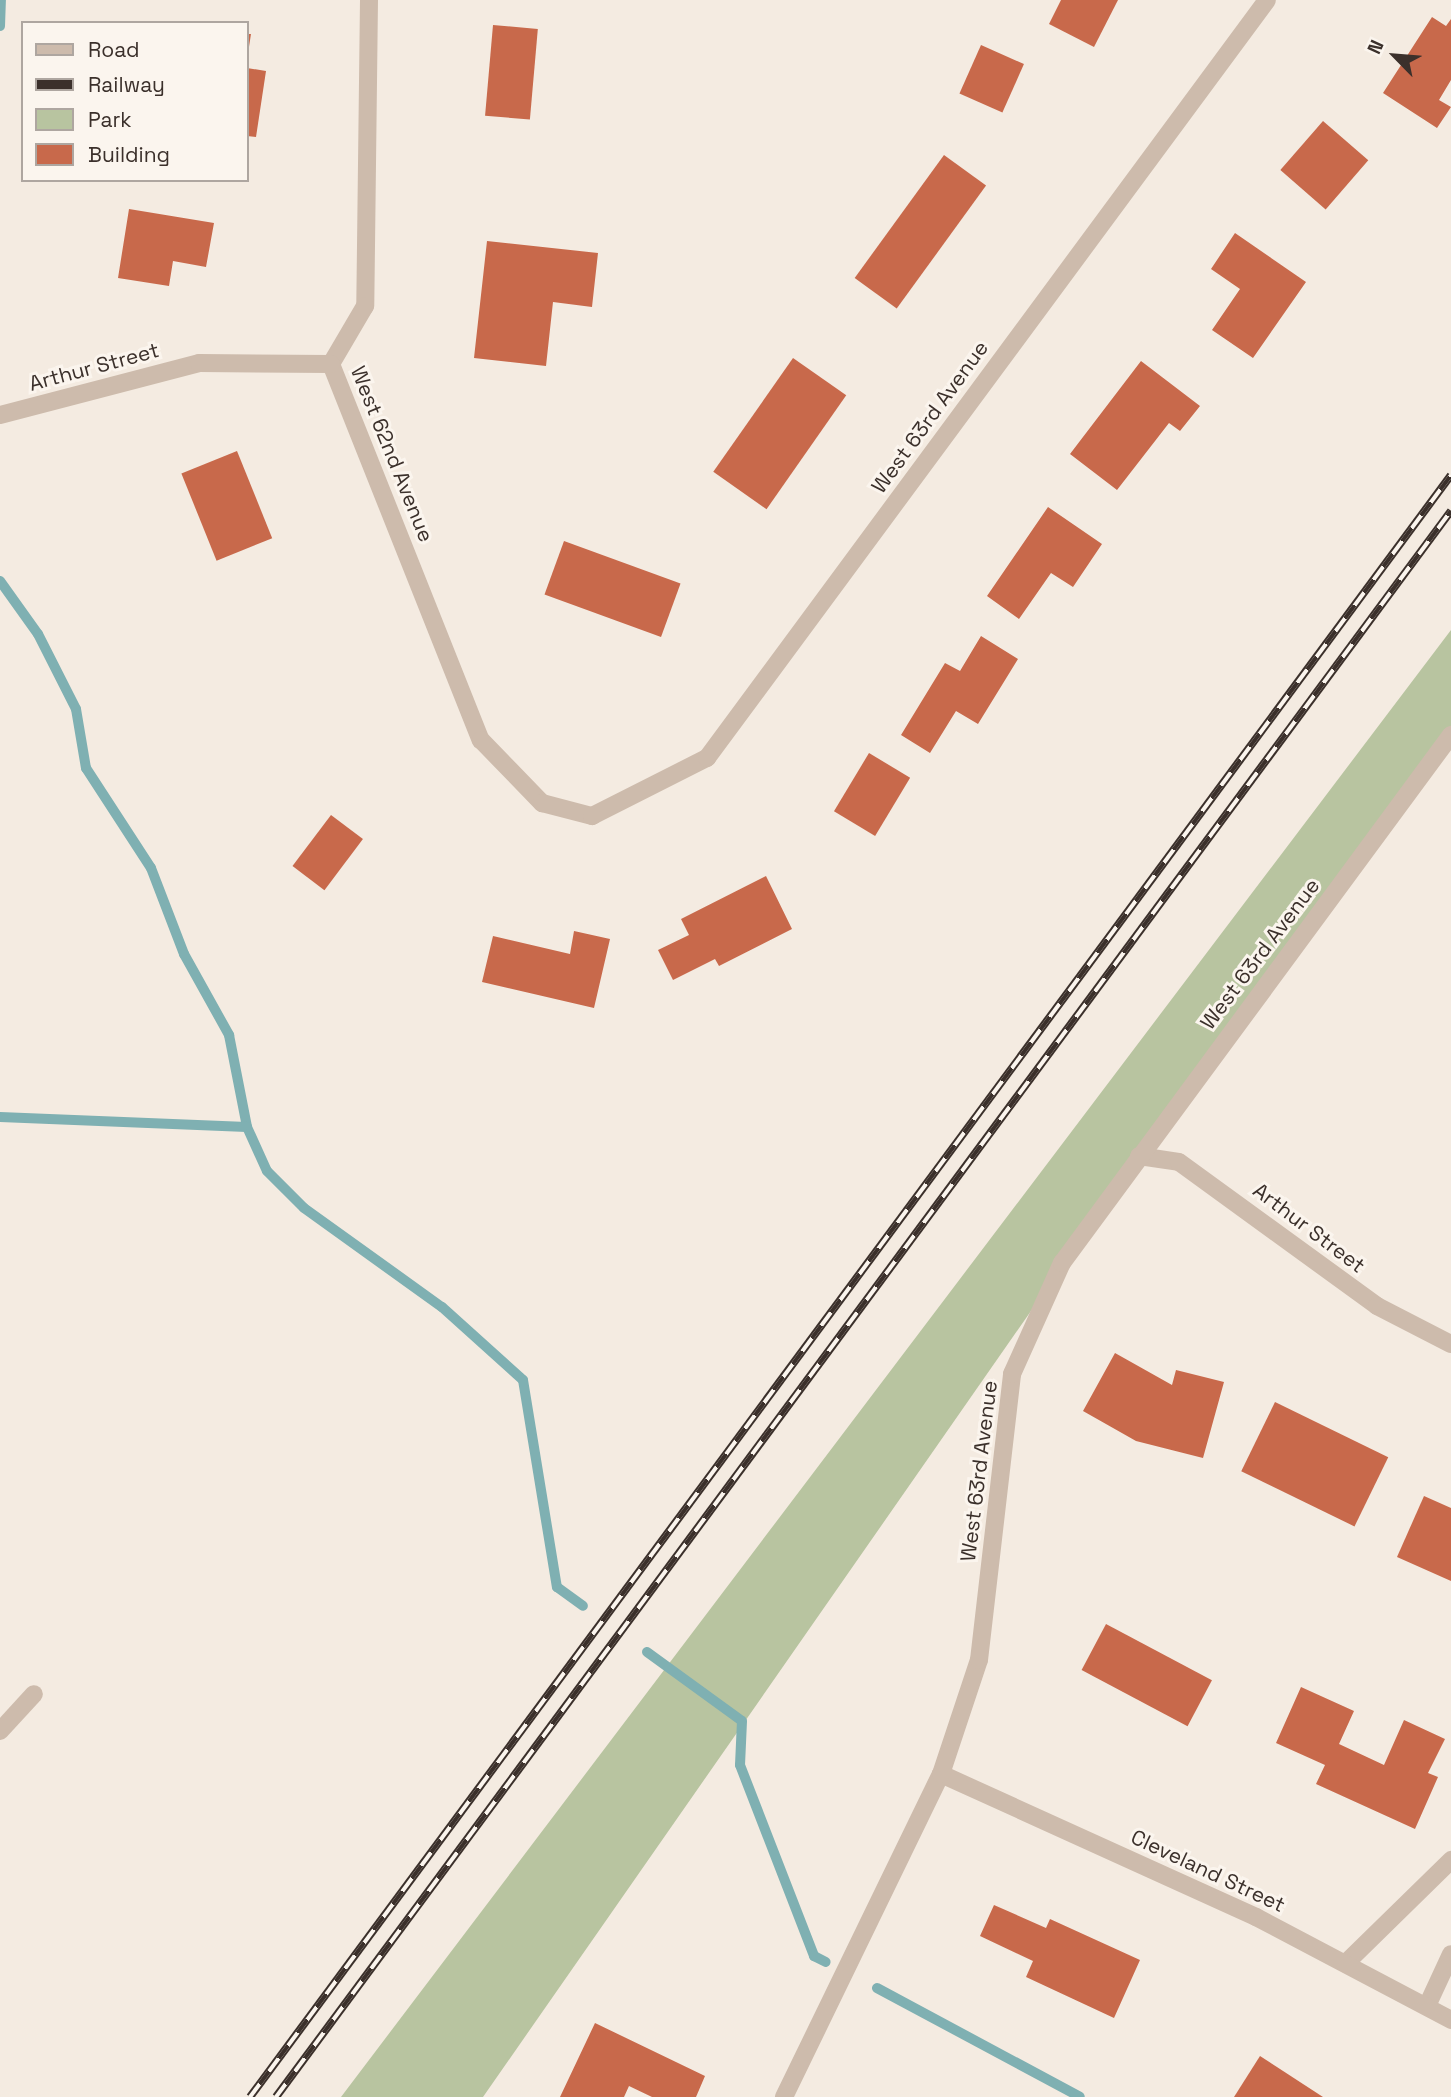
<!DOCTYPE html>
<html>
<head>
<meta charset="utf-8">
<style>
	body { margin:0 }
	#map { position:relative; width:1451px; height:2097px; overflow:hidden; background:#f4ebe1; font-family:"Space Grotesk",sans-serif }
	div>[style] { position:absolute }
	.green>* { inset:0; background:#b8c4a0 }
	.stream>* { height:10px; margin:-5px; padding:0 5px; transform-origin:5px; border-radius:5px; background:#7fb0b2 }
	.building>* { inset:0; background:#c8694b; transform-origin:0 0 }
	.service>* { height:18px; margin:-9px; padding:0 9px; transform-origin:9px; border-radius:9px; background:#cdbbac }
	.minor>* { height:18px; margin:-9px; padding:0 9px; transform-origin:9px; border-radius:9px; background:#cdbbac }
	.rail>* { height:8px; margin-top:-4px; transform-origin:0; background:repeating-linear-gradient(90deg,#fbf5ee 0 16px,#3b302b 0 32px); box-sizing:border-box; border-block:2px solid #3b302b }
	span { translate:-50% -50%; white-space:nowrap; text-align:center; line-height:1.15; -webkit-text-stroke:6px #fbf5ee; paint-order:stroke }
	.street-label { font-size:21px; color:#3b302b }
	.legend { position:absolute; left:21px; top:21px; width:228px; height:161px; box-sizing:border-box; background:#fbf5ee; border:2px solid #aea6a0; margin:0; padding:9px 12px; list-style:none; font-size:21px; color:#3b302b }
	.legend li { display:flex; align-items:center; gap:14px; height:35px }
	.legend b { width:35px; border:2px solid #aea6a0 }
	.north { position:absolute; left:1360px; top:21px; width:70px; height:70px; -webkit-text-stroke:5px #fbf5ee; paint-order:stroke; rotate:295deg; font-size:19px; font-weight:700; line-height:28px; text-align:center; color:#3b302b }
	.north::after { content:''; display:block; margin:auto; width:24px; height:32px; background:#3b302b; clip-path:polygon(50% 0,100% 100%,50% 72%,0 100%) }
</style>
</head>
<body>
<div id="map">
	<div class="green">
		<div style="clip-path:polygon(1451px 630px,1451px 733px,1139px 1156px,483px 2097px,341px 2097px)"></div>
	</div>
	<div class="stream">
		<div style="left:0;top:26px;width:26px;rotate:-88deg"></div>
		<div style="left:0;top:581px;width:65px;rotate:54.4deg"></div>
		<div style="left:38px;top:634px;width:84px;rotate:63.1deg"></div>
		<div style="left:76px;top:709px;width:60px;rotate:80.4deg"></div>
		<div style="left:86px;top:768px;width:119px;rotate:57deg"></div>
		<div style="left:151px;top:868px;width:92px;rotate:69deg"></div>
		<div style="left:184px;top:954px;width:93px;rotate:60.9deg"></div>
		<div style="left:229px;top:1035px;width:94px;rotate:78.9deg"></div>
		<div style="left:247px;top:1127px;width:48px;rotate:65.6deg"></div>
		<div style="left:267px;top:1171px;width:52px;rotate:45deg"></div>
		<div style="left:304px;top:1208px;width:170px;rotate:35.7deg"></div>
		<div style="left:442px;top:1307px;width:109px;rotate:42deg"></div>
		<div style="left:523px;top:1380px;width:210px;rotate:80.7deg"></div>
		<div style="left:557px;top:1587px;width:32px;rotate:36deg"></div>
		<div style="left:0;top:1117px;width:247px;rotate:2.3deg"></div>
		<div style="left:647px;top:1652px;width:117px;rotate:36deg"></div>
		<div style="left:742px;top:1721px;width:44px;rotate:92.6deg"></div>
		<div style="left:740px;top:1765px;width:205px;rotate:68.8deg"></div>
		<div style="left:814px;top:1956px;width:13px;rotate:27deg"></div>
		<div style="left:877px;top:1988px;width:230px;rotate:28.2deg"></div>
	</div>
	<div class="building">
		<div style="clip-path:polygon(1061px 0,1118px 0,1094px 47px,1049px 24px)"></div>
		<div style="clip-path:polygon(1432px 17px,1446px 26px,1451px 19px,1451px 80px,1439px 100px,1451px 107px,1437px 128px,1383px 93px)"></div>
		<div style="left:493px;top:25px;width:45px;height:91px;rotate:5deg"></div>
		<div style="clip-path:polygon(247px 34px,251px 34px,248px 53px,247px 53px)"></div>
		<div style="left:981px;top:45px;width:47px;height:53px;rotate:24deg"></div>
		<div style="clip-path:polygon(247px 68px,266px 71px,256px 137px,247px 136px)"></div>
		<div style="left:1323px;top:121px;width:60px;height:65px;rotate:41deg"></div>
		<div style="left:944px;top:155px;width:52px;height:152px;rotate:36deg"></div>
		<div style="clip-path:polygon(129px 209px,214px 223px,206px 267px,173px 261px,169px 286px,118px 278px)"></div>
		<div style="clip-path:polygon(1235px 233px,1306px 282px,1253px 358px,1212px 330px,1240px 289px,1211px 269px)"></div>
		<div style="clip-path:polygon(487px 241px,598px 253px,592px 307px,553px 302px,546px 366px,474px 358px)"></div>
		<div style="left:793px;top:358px;width:65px;height:139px;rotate:35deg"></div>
		<div style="clip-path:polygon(1141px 361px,1200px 406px,1180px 431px,1169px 423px,1117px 490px,1070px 454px)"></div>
		<div style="left:237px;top:451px;width:94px;height:60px;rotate:68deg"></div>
		<div style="clip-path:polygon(1048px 507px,1102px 544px,1073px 587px,1051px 573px,1019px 619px,987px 596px)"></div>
		<div style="left:564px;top:541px;width:124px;height:57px;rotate:20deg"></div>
		<div style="clip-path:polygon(981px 636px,1018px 659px,978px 724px,956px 711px,930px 753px,901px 735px,945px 663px,960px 671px)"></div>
		<div style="left:869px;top:753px;width:48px;height:68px;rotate:31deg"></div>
		<div style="left:331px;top:815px;width:40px;height:64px;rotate:37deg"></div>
		<div style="clip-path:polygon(766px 876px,792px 929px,719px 966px,715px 959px,673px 980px,658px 950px,689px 935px,681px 919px)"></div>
		<div style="clip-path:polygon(574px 931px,610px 939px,594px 1008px,482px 982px,493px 936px,570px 954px)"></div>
		<div style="clip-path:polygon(1115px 1353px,1172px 1385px,1176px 1370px,1224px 1382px,1203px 1458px,1136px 1441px,1083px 1411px)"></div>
		<div style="left:1275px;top:1402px;width:126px;height:77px;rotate:26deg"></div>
		<div style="clip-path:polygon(1424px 1496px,1451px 1508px,1451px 1581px,1397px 1557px)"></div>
		<div style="left:1106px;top:1624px;width:120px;height:52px;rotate:28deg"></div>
		<div style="clip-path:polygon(1301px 1687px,1354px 1711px,1339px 1744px,1384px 1765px,1404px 1720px,1445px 1739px,1428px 1773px,1438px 1777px,1415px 1829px,1316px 1784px,1325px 1765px,1276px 1743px)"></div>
		<div style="clip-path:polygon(994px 1905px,1046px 1928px,1050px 1919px,1140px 1960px,1114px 2018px,1026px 1977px,1033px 1961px,980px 1936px)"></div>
		<div style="clip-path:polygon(595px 2023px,705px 2076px,696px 2097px,652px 2097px,629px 2086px,624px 2097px,560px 2097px)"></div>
		<div style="clip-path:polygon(1260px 2056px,1323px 2097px,1234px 2097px)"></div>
	</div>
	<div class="service">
		<div style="left:0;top:1731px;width:50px;rotate:-47.4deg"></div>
		<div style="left:1347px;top:1962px;width:146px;rotate:-44.4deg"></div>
		<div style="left:1427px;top:2006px;width:57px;rotate:-65.2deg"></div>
	</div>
	<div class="minor">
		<div style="left:369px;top:0;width:306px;rotate:90.7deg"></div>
		<div style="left:365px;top:306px;width:67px;rotate:120.4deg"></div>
		<div style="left:331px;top:364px;width:405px;rotate:68.3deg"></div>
		<div style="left:481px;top:740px;width:88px;rotate:45.9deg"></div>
		<div style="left:542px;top:803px;width:52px;rotate:14.6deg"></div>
		<div style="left:592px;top:816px;width:129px;rotate:-26.8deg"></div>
		<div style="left:707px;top:758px;width:942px;rotate:-53.54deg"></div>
		<div style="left:0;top:415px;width:206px;rotate:-14.6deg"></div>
		<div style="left:199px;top:363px;width:132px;rotate:0.4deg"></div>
		<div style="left:1139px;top:1156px;width:40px;rotate:8.5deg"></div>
		<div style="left:1179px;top:1162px;width:245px;rotate:36deg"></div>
		<div style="left:1377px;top:1306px;width:83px;rotate:27.2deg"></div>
		<div style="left:941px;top:1774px;width:346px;rotate:24.4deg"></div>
		<div style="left:1256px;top:1917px;width:221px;rotate:27.8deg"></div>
		<div style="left:784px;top:2097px;width:359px;rotate:-64.1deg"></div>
		<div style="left:941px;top:1774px;width:120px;rotate:-71.6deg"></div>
		<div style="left:979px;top:1660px;width:288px;rotate:-83.4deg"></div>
		<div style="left:1012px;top:1374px;width:122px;rotate:-65.8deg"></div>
		<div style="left:1062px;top:1263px;width:656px;rotate:-53.62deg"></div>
	</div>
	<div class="rail">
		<div style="left:250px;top:2097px;width:2018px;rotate:-53.48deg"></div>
		<div style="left:276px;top:2097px;width:1974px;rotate:-53.47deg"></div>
	</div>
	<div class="street-label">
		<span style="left:94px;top:367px;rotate:-15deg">Arthur Street</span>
		<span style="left:930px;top:417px;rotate:-54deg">West 63rd Avenue</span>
		<span style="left:392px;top:454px;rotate:68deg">West 62nd Avenue</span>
		<span style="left:1260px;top:954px;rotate:-53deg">West 63rd Avenue</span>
		<span style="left:1309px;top:1228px;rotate:37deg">Arthur Street</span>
		<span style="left:979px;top:1471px;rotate:-83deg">West 63rd Avenue</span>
		<span style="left:1208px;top:1871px;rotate:25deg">Cleveland Street</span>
	</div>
	<ul class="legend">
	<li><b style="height:9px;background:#cdbbac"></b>Road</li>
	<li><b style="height:9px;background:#3b302b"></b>Railway</li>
	<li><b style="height:19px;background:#b8c4a0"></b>Park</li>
	<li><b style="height:19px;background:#c8694b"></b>Building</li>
	</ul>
	<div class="north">N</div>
</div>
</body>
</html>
